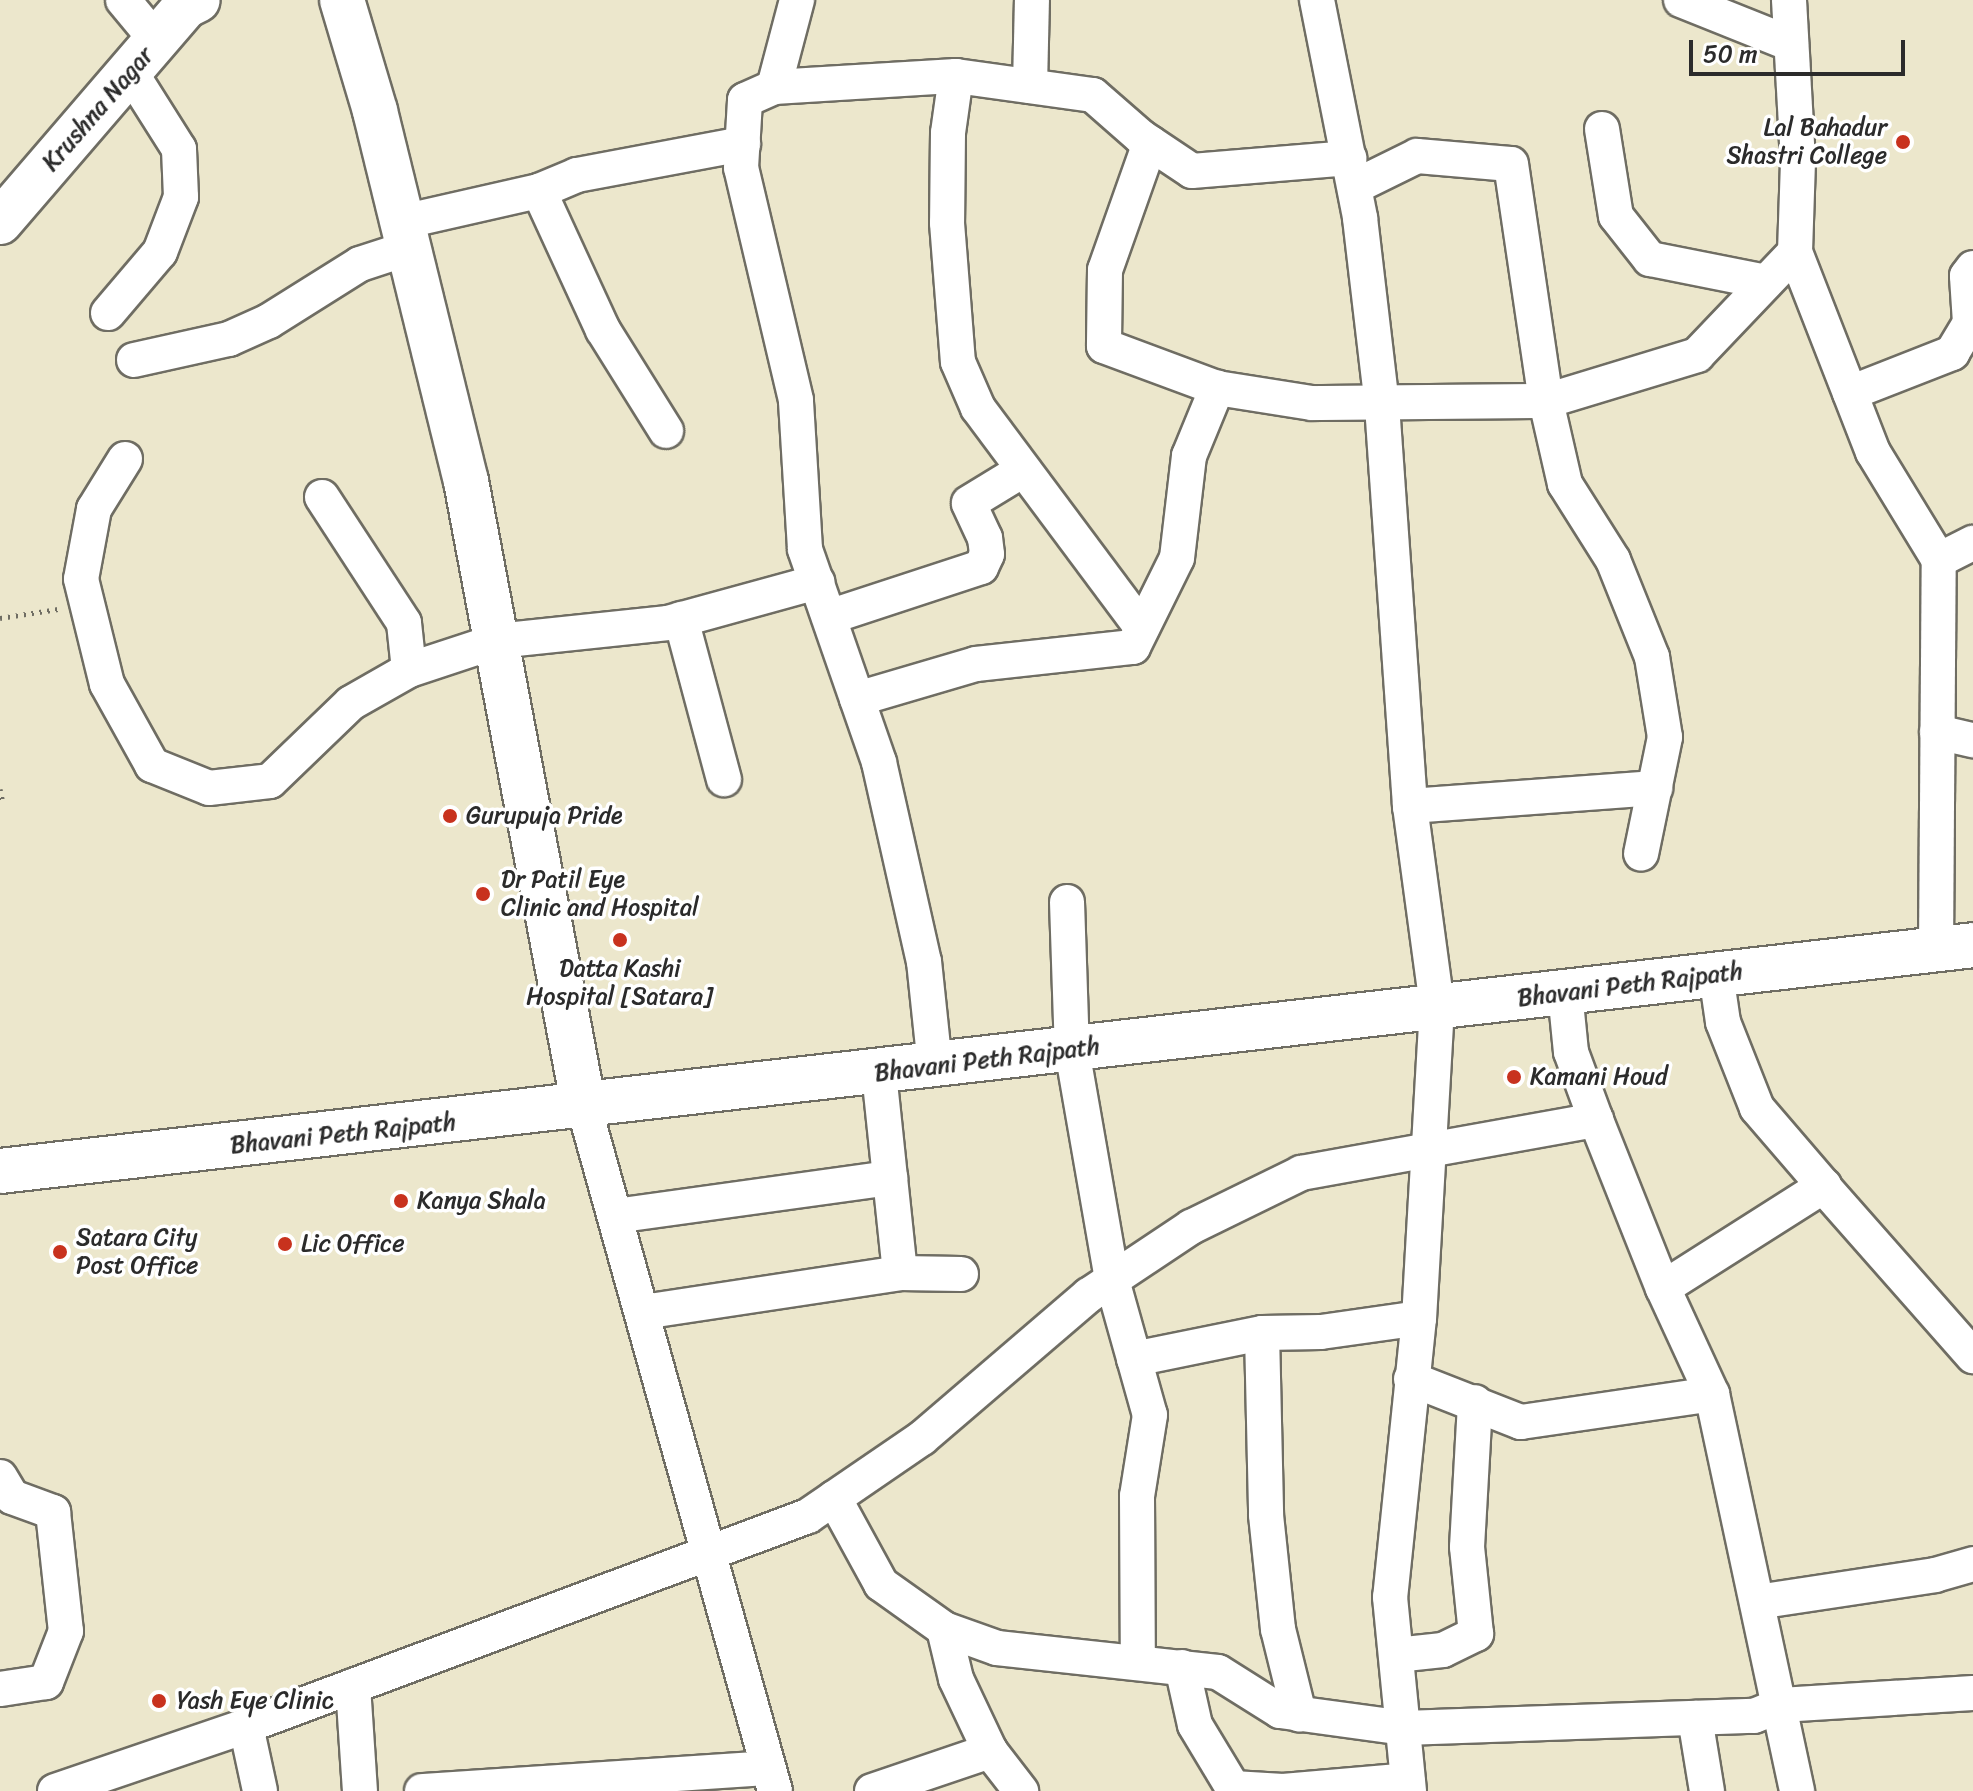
<!DOCTYPE html>
<html>
<head>
<meta charset="utf-8">
<style>
	body { margin:0 }
	#map { position:relative; width:1973px; height:1791px; overflow:hidden; background:#ece7cc; font-family:Sriracha,sans-serif }
	div>[style] { position:absolute }
	.path>* { height:5px; margin-top:-2.5px; transform-origin:0; background:repeating-linear-gradient(90deg,#6f6d63 0 2px,transparent 0 8px) }
	.roads { filter:drop-shadow(2px 0 #6f6d63) drop-shadow(-2px 0 #6f6d63) drop-shadow(0 2px #6f6d63) drop-shadow(0 -2px #6f6d63) }
	.street>* { height:34px; margin:-17px; padding:0 17px; transform-origin:17px; border-radius:17px; background:#fff }
	.secondary>* { height:44px; margin:-22px; padding:0 22px; transform-origin:22px; border-radius:22px; background:#fff }
	.primary>* { height:44px; margin:-22px; padding:0 22px; transform-origin:22px; border-radius:22px; background:#fff }
	.dots>* { width:22px; height:22px; translate:-50% -50%; box-sizing:border-box; border:4px solid #fff; border-radius:50% }
	span { translate:-50% -50%; white-space:nowrap; text-align:center; line-height:1.15; -webkit-text-stroke:7px #fff; paint-order:stroke }
	.street-label { font-size:24px; color:#2b2b2b }
	.poi-label { font-size:24px; color:#2b2b2b }
	.right { translate:-100% -50%; text-align:right }
	.left { translate:0 -50%; text-align:left }
	.scale { position:absolute; left:1689px; top:40px; width:216px; height:36px; box-sizing:border-box; border:4px solid #2b2b2b; border-top:0; padding-left:10px; font-size:24px; line-height:28px; white-space:nowrap; color:#2b2b2b; -webkit-text-stroke:6px #fff; paint-order:stroke }
</style>
</head>
<body>
<div id="map">
	<div class="path">
		<div style="left:0;top:618px;width:59px;rotate:-8.8deg"></div>
		<div style="left:0;top:789px;width:14px;rotate:78deg"></div>
	</div>
	<div class="roads">
		<div class="street">
			<div style="left:123px;top:0;width:53px;rotate:50.3deg"></div>
			<div style="left:1317px;top:0;width:222px;rotate:78.8deg"></div>
			<div style="left:1360px;top:218px;width:188px;rotate:83.3deg"></div>
			<div style="left:1382px;top:405px;width:402px;rotate:86deg"></div>
			<div style="left:1410px;top:806px;width:203px;rotate:82.3deg"></div>
			<div style="left:1437px;top:1007px;width:312px;rotate:93.3deg"></div>
			<div style="left:1419px;top:1318px;width:281px;rotate:95.9deg"></div>
			<div style="left:1390px;top:1597px;width:195px;rotate:84.4deg"></div>
			<div style="left:1681px;top:0;width:118px;rotate:21.8deg"></div>
			<div style="left:956px;top:76px;width:58px;rotate:98deg"></div>
			<div style="left:948px;top:133px;width:90px;rotate:90.6deg"></div>
			<div style="left:947px;top:223px;width:139px;rotate:85.5deg"></div>
			<div style="left:958px;top:362px;width:50px;rotate:66.5deg"></div>
			<div style="left:978px;top:408px;width:274px;rotate:53.3deg"></div>
			<div style="left:1030px;top:86px;width:86px;rotate:-88.7deg"></div>
			<div style="left:774px;top:87px;width:90px;rotate:-75.2deg"></div>
			<div style="left:1602px;top:129px;width:88px;rotate:80.9deg"></div>
			<div style="left:1616px;top:216px;width:55px;rotate:51.7deg"></div>
			<div style="left:1650px;top:259px;width:118px;rotate:11.2deg"></div>
			<div style="left:1150px;top:143px;width:135px;rotate:109.5deg"></div>
			<div style="left:1105px;top:270px;width:76px;rotate:90.8deg"></div>
			<div style="left:1104px;top:346px;width:121px;rotate:20.4deg"></div>
			<div style="left:1217px;top:388px;width:96px;rotate:9deg"></div>
			<div style="left:1312px;top:403px;width:234px;rotate:-0.5deg"></div>
			<div style="left:1546px;top:401px;width:158px;rotate:-16.9deg"></div>
			<div style="left:1697px;top:355px;width:142px;rotate:-46.4deg"></div>
			<div style="left:1795px;top:252px;width:91px;rotate:-88.1deg"></div>
			<div style="left:1798px;top:161px;width:161px;rotate:-93.2deg"></div>
			<div style="left:1356px;top:186px;width:68px;rotate:-26.2deg"></div>
			<div style="left:1417px;top:156px;width:94px;rotate:4.9deg"></div>
			<div style="left:1511px;top:164px;width:240px;rotate:81.6deg"></div>
			<div style="left:1546px;top:401px;width:85px;rotate:77.1deg"></div>
			<div style="left:1565px;top:484px;width:90px;rotate:57.7deg"></div>
			<div style="left:1613px;top:560px;width:105px;rotate:68.1deg"></div>
			<div style="left:1652px;top:657px;width:81px;rotate:80.8deg"></div>
			<div style="left:1665px;top:737px;width:119px;rotate:101.6deg"></div>
			<div style="left:539px;top:191px;width:153px;rotate:65.3deg"></div>
			<div style="left:603px;top:330px;width:119px;rotate:58deg"></div>
			<div style="left:402px;top:222px;width:140px;rotate:-12.8deg"></div>
			<div style="left:539px;top:191px;width:41px;rotate:-22.8deg"></div>
			<div style="left:577px;top:175px;width:169px;rotate:-10.6deg"></div>
			<div style="left:1795px;top:252px;width:215px;rotate:68.7deg"></div>
			<div style="left:1873px;top:452px;width:127px;rotate:58.6deg"></div>
			<div style="left:108px;top:313px;width:80px;rotate:-49.6deg"></div>
			<div style="left:160px;top:252px;width:59px;rotate:-69.1deg"></div>
			<div style="left:181px;top:197px;width:48px;rotate:-92.4deg"></div>
			<div style="left:179px;top:149px;width:90px;rotate:-122.3deg"></div>
			<div style="left:134px;top:360px;width:97px;rotate:-12.5deg"></div>
			<div style="left:229px;top:339px;width:44px;rotate:-24.2deg"></div>
			<div style="left:269px;top:321px;width:107px;rotate:-32.1deg"></div>
			<div style="left:360px;top:264px;width:52px;rotate:-18.1deg"></div>
			<div style="left:1850px;top:393px;width:110px;rotate:-21.4deg"></div>
			<div style="left:1952px;top:353px;width:35px;rotate:-59deg"></div>
			<div style="left:1970px;top:323px;width:47px;rotate:-93.7deg"></div>
			<div style="left:1967px;top:276px;width:10px;rotate:-53deg"></div>
			<div style="left:125px;top:459px;width:59px;rotate:121.8deg"></div>
			<div style="left:94px;top:509px;width:71px;rotate:100.5deg"></div>
			<div style="left:81px;top:579px;width:108px;rotate:76.1deg"></div>
			<div style="left:107px;top:684px;width:93px;rotate:60.9deg"></div>
			<div style="left:152px;top:765px;width:61px;rotate:22deg"></div>
			<div style="left:209px;top:788px;width:61px;rotate:-6.5deg"></div>
			<div style="left:270px;top:781px;width:112px;rotate:-43.9deg"></div>
			<div style="left:351px;top:703px;width:67px;rotate:-29.6deg"></div>
			<div style="left:409px;top:670px;width:93px;rotate:-18.2deg"></div>
			<div style="left:497px;top:641px;width:172px;rotate:-6deg"></div>
			<div style="left:668px;top:623px;width:155px;rotate:-15.4deg"></div>
			<div style="left:322px;top:497px;width:150px;rotate:56.9deg"></div>
			<div style="left:404px;top:623px;width:47px;rotate:83.9deg"></div>
			<div style="left:829px;top:617px;width:160px;rotate:-18.2deg"></div>
			<div style="left:981px;top:567px;width:14px;rotate:-65deg"></div>
			<div style="left:987px;top:554px;width:16px;rotate:-97deg"></div>
			<div style="left:985px;top:538px;width:38px;rotate:-115deg"></div>
			<div style="left:969px;top:503px;width:63px;rotate:-31.4deg"></div>
			<div style="left:681px;top:619px;width:166px;rotate:75deg"></div>
			<div style="left:857px;top:699px;width:124px;rotate:-16.4deg"></div>
			<div style="left:976px;top:664px;width:158px;rotate:-6.2deg"></div>
			<div style="left:1133px;top:647px;width:99px;rotate:-63.7deg"></div>
			<div style="left:1177px;top:558px;width:103px;rotate:-83.3deg"></div>
			<div style="left:1189px;top:456px;width:74px;rotate:-67.6deg"></div>
			<div style="left:1937px;top:732px;width:37px;rotate:13deg"></div>
			<div style="left:1410px;top:806px;width:246px;rotate:-4.2deg"></div>
			<div style="left:1067px;top:902px;width:148px;rotate:88.1deg"></div>
			<div style="left:1072px;top:1050px;width:233px;rotate:80.1deg"></div>
			<div style="left:1112px;top:1280px;width:140px;rotate:74.3deg"></div>
			<div style="left:1150px;top:1415px;width:82px;rotate:99.1deg"></div>
			<div style="left:1137px;top:1496px;width:166px;rotate:89.7deg"></div>
			<div style="left:1936px;top:949px;width:389px;rotate:-89.6deg"></div>
			<div style="left:1939px;top:560px;width:38px;rotate:-27deg"></div>
			<div style="left:1565px;top:992px;width:60px;rotate:84.3deg"></div>
			<div style="left:1571px;top:1052px;width:72px;rotate:69.8deg"></div>
			<div style="left:1596px;top:1120px;width:181px;rotate:68.3deg"></div>
			<div style="left:1663px;top:1288px;width:117px;rotate:65.2deg"></div>
			<div style="left:1712px;top:1394px;width:406px;rotate:77.9deg"></div>
			<div style="left:935px;top:1066px;width:105px;rotate:-96deg"></div>
			<div style="left:924px;top:962px;width:205px;rotate:-102.7deg"></div>
			<div style="left:879px;top:762px;width:225px;rotate:-109.2deg"></div>
			<div style="left:805px;top:549px;width:149px;rotate:-93.5deg"></div>
			<div style="left:796px;top:400px;width:238px;rotate:-103.3deg"></div>
			<div style="left:741px;top:168px;width:68px;rotate:-86.6deg"></div>
			<div style="left:745px;top:100px;width:32px;rotate:-24deg"></div>
			<div style="left:774px;top:87px;width:182px;rotate:-3.5deg"></div>
			<div style="left:956px;top:76px;width:138px;rotate:7.9deg"></div>
			<div style="left:1093px;top:95px;width:64px;rotate:41.2deg"></div>
			<div style="left:1141px;top:137px;width:61px;rotate:33.7deg"></div>
			<div style="left:1192px;top:171px;width:158px;rotate:-4.7deg"></div>
			<div style="left:879px;top:1073px;width:201px;rotate:84deg"></div>
			<div style="left:584px;top:1107px;width:710px;rotate:74.4deg"></div>
			<div style="left:1823px;top:1186px;width:227px;rotate:48.6deg"></div>
			<div style="left:615px;top:1216px;width:278px;rotate:-7.9deg"></div>
			<div style="left:1663px;top:1288px;width:191px;rotate:-32.4deg"></div>
			<div style="left:1824px;top:1186px;width:103px;rotate:-130.7deg"></div>
			<div style="left:1757px;top:1108px;width:92px;rotate:-111.6deg"></div>
			<div style="left:1723px;top:1022px;width:49px;rotate:-98.3deg"></div>
			<div style="left:643px;top:1312px;width:260px;rotate:-8.6deg"></div>
			<div style="left:900px;top:1273px;width:61px;rotate:0.9deg"></div>
			<div style="left:1262px;top:1333px;width:182px;rotate:88.7deg"></div>
			<div style="left:1266px;top:1515px;width:115px;rotate:84deg"></div>
			<div style="left:1278px;top:1629px;width:88px;rotate:76.1deg"></div>
			<div style="left:1134px;top:1359px;width:131px;rotate:-11.5deg"></div>
			<div style="left:1262px;top:1333px;width:59px;rotate:-1deg"></div>
			<div style="left:1321px;top:1332px;width:99px;rotate:-8.1deg"></div>
			<div style="left:1411px;top:1379px;width:118px;rotate:21.4deg"></div>
			<div style="left:1521px;top:1422px;width:193px;rotate:-8.3deg"></div>
			<div style="left:0;top:1477px;width:23px;rotate:59deg"></div>
			<div style="left:12px;top:1497px;width:44px;rotate:20.1deg"></div>
			<div style="left:53px;top:1512px;width:120px;rotate:83.8deg"></div>
			<div style="left:66px;top:1631px;width:55px;rotate:111.4deg"></div>
			<div style="left:46px;top:1682px;width:47px;rotate:171.3deg"></div>
			<div style="left:834px;top:1498px;width:98px;rotate:61.3deg"></div>
			<div style="left:881px;top:1584px;width:77px;rotate:35.5deg"></div>
			<div style="left:944px;top:1629px;width:56px;rotate:19.7deg"></div>
			<div style="left:997px;top:1648px;width:222px;rotate:6.2deg"></div>
			<div style="left:1218px;top:1672px;width:73px;rotate:32.2deg"></div>
			<div style="left:1280px;top:1711px;width:125px;rotate:7.8deg"></div>
			<div style="left:1404px;top:1728px;width:350px;rotate:-2deg"></div>
			<div style="left:1754px;top:1716px;width:29px;rotate:-22deg"></div>
			<div style="left:1781px;top:1705px;width:192px;rotate:-3.6deg"></div>
			<div style="left:1757px;top:1602px;width:180px;rotate:-8.6deg"></div>
			<div style="left:1935px;top:1575px;width:40px;rotate:-16deg"></div>
			<div style="left:944px;top:1629px;width:51px;rotate:76.5deg"></div>
			<div style="left:956px;top:1679px;width:80px;rotate:64.7deg"></div>
			<div style="left:990px;top:1751px;width:51px;rotate:52.2deg"></div>
			<div style="left:1396px;top:1655px;width:47px;rotate:-6.1deg"></div>
			<div style="left:1443px;top:1650px;width:37px;rotate:-26deg"></div>
			<div style="left:1476px;top:1634px;width:87px;rotate:-95.9deg"></div>
			<div style="left:1467px;top:1547px;width:145px;rotate:-86.8deg"></div>
			<div style="left:1182px;top:1667px;width:59px;rotate:77.4deg"></div>
			<div style="left:1195px;top:1725px;width:74px;rotate:58.9deg"></div>
			<div style="left:1233px;top:1788px;width:50px;rotate:3.4deg"></div>
			<div style="left:1283px;top:1791px;width:125px;rotate:-5deg"></div>
			<div style="left:353px;top:1686px;width:105px;rotate:86.2deg"></div>
			<div style="left:1695px;top:1718px;width:74px;rotate:80.7deg"></div>
			<div style="left:246px;top:1726px;width:66px;rotate:77.8deg"></div>
			<div style="left:55px;top:1791px;width:202px;rotate:-18.8deg"></div>
			<div style="left:246px;top:1726px;width:600px;rotate:-20.49deg"></div>
			<div style="left:808px;top:1516px;width:138px;rotate:-34.4deg"></div>
			<div style="left:922px;top:1438px;width:220px;rotate:-40.6deg"></div>
			<div style="left:1089px;top:1295px;width:123px;rotate:-33.7deg"></div>
			<div style="left:1191px;top:1227px;width:123px;rotate:-26.1deg"></div>
			<div style="left:1301px;top:1173px;width:300px;rotate:-10.2deg"></div>
			<div style="left:422px;top:1791px;width:347px;rotate:-3.8deg"></div>
			<div style="left:872px;top:1791px;width:125px;rotate:-18.7deg"></div>
		</div>
		<div class="secondary">
			<div style="left:342px;top:0;width:116px;rotate:73.4deg"></div>
			<div style="left:375px;top:111px;width:381px;rotate:76.2deg"></div>
			<div style="left:466px;top:481px;width:637px;rotate:79.33deg"></div>
			<div style="left:0;top:222px;width:285px;rotate:-49.3deg"></div>
			<div style="left:186px;top:6px;width:13px;rotate:-27deg"></div>
		</div>
		<div class="primary">
			<div style="left:0;top:1171px;width:1986px;rotate:-6.53deg"></div>
		</div>
	</div>
	<div class="dots">
		<div style="left:1903px;top:142px;background:#c8321e"></div>
		<div style="left:450px;top:816px;background:#c8321e"></div>
		<div style="left:483px;top:894px;background:#c8321e"></div>
		<div style="left:620px;top:940px;background:#c8321e"></div>
		<div style="left:1514px;top:1077px;background:#c8321e"></div>
		<div style="left:401px;top:1201px;background:#c8321e"></div>
		<div style="left:285px;top:1244px;background:#c8321e"></div>
		<div style="left:60px;top:1252px;background:#c8321e"></div>
		<div style="left:159px;top:1701px;background:#c8321e"></div>
	</div>
	<div class="street-label">
		<span style="left:98px;top:109px;rotate:-49deg">Krushna Nagar</span>
		<span style="left:1630px;top:985px;rotate:-7deg">Bhavani Peth Rajpath</span>
		<span style="left:987px;top:1060px;rotate:-7deg">Bhavani Peth Rajpath</span>
		<span style="left:343px;top:1134px;rotate:-6deg">Bhavani Peth Rajpath</span>
	</div>
	<div class="poi-label">
		<span class="right" style="left:1887px;top:142px">Lal Bahadur<br>Shastri College</span>
		<span class="left" style="left:466px;top:816px">Gurupuja Pride</span>
		<span class="left" style="left:501px;top:894px">Dr Patil Eye<br>Clinic and Hospital</span>
		<span style="left:620px;top:983px">Datta Kashi<br>Hospital [Satara]</span>
		<span class="left" style="left:1530px;top:1077px">Kamani Houd</span>
		<span class="left" style="left:417px;top:1201px">Kanya Shala</span>
		<span class="left" style="left:76px;top:1252px">Satara City<br>Post Office</span>
		<span class="left" style="left:301px;top:1244px">Lic Office</span>
		<span class="left" style="left:177px;top:1701px">Yash Eye Clinic</span>
	</div>
	<div class="scale">50 m</div>
</div>
</body>
</html>
